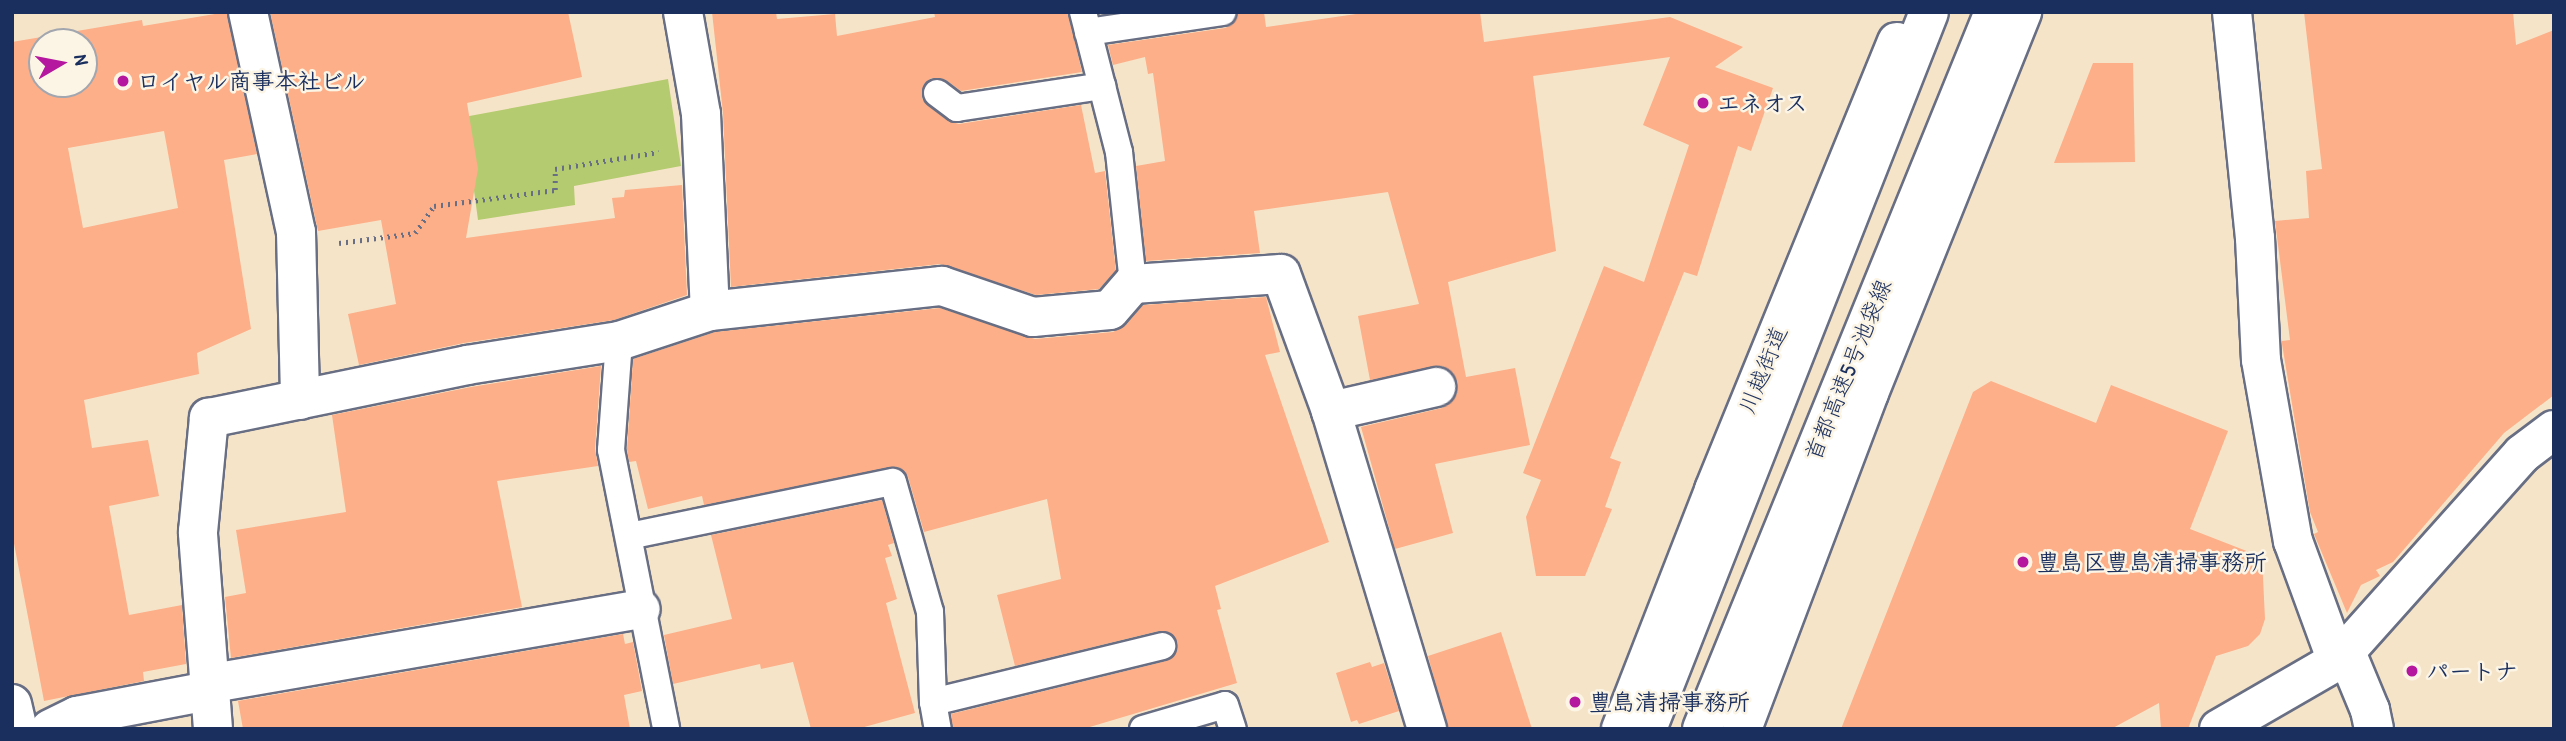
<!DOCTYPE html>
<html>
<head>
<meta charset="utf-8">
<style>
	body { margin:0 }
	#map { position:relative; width:2566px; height:741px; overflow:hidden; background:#f6e4c9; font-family:"Patrick Hand","Klee One",sans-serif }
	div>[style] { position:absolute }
	.green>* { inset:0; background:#b5cb6f }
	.building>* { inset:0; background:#fcaf88 }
	.path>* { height:4.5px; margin-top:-2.25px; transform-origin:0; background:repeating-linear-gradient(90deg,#686e83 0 2px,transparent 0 7px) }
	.roads { filter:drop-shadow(2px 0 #686e83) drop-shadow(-2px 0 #686e83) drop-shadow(0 2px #686e83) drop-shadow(0 -2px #686e83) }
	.service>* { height:26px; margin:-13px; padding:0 13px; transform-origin:13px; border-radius:13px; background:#fff }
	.minor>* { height:38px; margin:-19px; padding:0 19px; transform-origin:19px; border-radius:19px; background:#fff }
	.trunk>* { height:38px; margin:-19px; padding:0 19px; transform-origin:19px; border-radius:19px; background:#fff }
	.motorway>* { height:38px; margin:-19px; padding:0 19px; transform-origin:19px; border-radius:19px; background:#fff }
	.dots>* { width:19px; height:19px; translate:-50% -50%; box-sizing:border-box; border:4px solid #fcf5e5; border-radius:50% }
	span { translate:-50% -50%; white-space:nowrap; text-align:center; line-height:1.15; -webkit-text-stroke:5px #fcf5e5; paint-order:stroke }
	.poi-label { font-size:23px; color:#1b2f5e; font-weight:700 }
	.left { translate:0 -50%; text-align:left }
	.street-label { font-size:23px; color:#1b2f5e }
	.frame { position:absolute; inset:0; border:14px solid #1b2f5e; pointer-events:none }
	.north { position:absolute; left:28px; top:28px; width:70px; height:70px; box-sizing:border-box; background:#fcf5e5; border:2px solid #a2a6af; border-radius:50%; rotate:80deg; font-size:19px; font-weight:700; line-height:28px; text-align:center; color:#1b2f5e }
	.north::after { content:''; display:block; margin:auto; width:24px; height:32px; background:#b5179e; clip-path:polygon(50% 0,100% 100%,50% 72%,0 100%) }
</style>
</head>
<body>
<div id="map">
	<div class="green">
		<div style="clip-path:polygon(668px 79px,681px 166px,574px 186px,575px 205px,478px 220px,464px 117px)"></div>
	</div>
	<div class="building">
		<div style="clip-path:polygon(evenodd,227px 12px,257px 154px,224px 160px,251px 329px,197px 353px,199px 374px,84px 400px,92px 448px,148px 440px,159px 496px,109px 506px,129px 615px,182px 605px,186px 664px,143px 672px,144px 681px,44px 701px,12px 533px,12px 42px,142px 20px,143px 26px,227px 12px,42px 42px,84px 42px,84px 84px,42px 84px,42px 42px,227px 12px,164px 131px,178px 208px,83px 228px,68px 148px,164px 131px)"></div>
		<div style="clip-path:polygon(270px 12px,568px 12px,582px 77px,467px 103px,478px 169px,466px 238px,615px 218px,612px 198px,624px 197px,625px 190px,682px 185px,687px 295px,614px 320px,464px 343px,359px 365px,348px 314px,396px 304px,381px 220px,318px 231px)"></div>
		<div style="clip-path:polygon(712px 12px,776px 12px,777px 19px,835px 14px,837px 36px,935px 17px,934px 12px,1068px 12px,1082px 72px,961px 91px,946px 80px,931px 78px,924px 84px,922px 99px,948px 121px,959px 124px,1081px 105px,1095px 173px,1105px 171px,1116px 271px,1099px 289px,1036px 295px,940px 264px,731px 287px,723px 113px)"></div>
		<div style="clip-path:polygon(1238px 12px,1264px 12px,1266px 27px,1370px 12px,1480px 12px,1484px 42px,1670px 17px,1743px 47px,1715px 67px,1773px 88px,1751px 151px,1738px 146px,1697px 276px,1684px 272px,1610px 458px,1621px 462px,1605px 507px,1612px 509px,1585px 576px,1536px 576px,1526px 517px,1541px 480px,1523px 473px,1604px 266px,1644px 282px,1689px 145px,1643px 125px,1670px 57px,1533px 76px,1556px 251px,1448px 282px,1466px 377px,1515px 368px,1530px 445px,1435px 464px,1453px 533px,1395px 549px,1361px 427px,1442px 408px,1451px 402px,1457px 393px,1457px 383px,1452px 373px,1442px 366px,1370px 380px,1358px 316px,1419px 304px,1388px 192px,1254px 211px,1260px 253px,1146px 261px,1136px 166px,1165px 161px,1153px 73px,1148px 74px,1145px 57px,1113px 65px,1108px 45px,1225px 28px,1233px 24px)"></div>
		<div style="clip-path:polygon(2304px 12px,2513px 12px,2516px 45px,2554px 30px,2554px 395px,2504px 433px,2393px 562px,2376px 570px,2380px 576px,2361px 585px,2347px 613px,2314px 534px,2318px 532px,2310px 512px,2282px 344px,2282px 341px,2290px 340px,2275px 221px,2309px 218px,2306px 171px,2322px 169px)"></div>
		<div style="clip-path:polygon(2093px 63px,2133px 63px,2135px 162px,2054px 163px)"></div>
		<div style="clip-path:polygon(1266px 297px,1280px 352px,1265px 355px,1329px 542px,1215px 586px,1221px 609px,1217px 610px,1237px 683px,1083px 729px,953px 729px,951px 714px,1166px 661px,1177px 651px,1174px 636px,1159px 631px,1015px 666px,997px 595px,1061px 579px,1047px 499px,924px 532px,908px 477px,898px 467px,890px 467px,704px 505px,702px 496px,648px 509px,636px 461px,629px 462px,627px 449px,633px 359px,715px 332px,940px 308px,1035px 339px,1113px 332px,1126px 325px,1143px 305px)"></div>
		<div style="clip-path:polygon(601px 366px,595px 449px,598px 466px,497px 481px,522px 607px,231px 658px,225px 597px,246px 593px,236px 530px,346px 512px,332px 415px,471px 387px)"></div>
		<div style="clip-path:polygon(1991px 381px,2096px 423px,2111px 385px,2228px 431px,2190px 529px,2262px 557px,2265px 619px,2260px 634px,2248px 646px,2216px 656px,2188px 729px,2161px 729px,2159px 703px,2111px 729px,1841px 729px,1973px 392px)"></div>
		<div style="clip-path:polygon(882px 500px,894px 543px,888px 545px,892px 556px,885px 558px,897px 599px,886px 603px,915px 713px,857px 729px,811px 729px,793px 662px,761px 669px,760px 664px,673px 684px,664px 635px,732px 619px,711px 535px)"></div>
		<div style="clip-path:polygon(1501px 632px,1532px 729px,1448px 729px,1428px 656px)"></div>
		<div style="clip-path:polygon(623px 634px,625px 644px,633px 642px,642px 691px,624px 695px,630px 729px,243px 729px,238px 701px)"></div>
		<div style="clip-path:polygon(1370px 662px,1372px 667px,1384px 663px,1399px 711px,1359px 724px,1357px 720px,1351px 722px,1336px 673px)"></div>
	</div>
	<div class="path">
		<div style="left:339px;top:243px;width:77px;rotate:-7.5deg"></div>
		<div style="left:415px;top:233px;width:33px;rotate:-55deg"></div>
		<div style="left:434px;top:206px;width:122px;rotate:-7.5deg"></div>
		<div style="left:555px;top:190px;width:21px;rotate:-90deg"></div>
		<div style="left:555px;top:169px;width:105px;rotate:-9.3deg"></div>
	</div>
	<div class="roads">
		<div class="service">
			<div style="left:1083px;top:12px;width:145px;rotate:75.6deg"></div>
			<div style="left:1119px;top:152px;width:133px;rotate:83.9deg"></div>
			<div style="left:1088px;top:32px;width:136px;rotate:-8.4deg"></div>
			<div style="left:937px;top:93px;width:25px;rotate:37deg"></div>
			<div style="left:957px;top:108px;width:147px;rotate:-8.6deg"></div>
			<div style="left:619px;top:341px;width:109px;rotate:94.2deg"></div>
			<div style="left:611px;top:450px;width:284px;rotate:78.8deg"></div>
			<div style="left:629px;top:536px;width:269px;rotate:-11.6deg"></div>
			<div style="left:893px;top:482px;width:135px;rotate:74.1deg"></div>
			<div style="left:930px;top:612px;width:90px;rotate:88.1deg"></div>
			<div style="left:933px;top:702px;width:27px;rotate:80deg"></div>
			<div style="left:933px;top:702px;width:236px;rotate:-13.7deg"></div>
			<div style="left:1143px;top:729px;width:85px;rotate:-16.3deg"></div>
			<div style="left:1225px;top:705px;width:25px;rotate:72deg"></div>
		</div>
		<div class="minor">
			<div style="left:248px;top:12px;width:225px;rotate:77.7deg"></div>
			<div style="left:296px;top:232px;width:168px;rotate:88.6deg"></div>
			<div style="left:683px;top:12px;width:104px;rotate:80deg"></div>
			<div style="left:701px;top:114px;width:197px;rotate:87.4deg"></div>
			<div style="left:2232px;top:12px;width:227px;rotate:84.2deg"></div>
			<div style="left:2255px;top:238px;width:122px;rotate:87.2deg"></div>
			<div style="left:2261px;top:360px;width:184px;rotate:80deg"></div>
			<div style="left:2293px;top:541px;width:128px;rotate:69.9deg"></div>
			<div style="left:1331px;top:411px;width:108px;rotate:-12.9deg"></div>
			<div style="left:2346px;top:652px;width:63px;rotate:67.5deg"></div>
			<div style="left:2370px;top:710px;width:19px;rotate:78deg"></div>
			<div style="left:207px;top:684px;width:440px;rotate:-9.8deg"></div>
			<div style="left:12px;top:704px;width:26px;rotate:77deg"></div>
			<div style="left:50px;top:729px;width:30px;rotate:-26deg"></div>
			<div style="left:77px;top:716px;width:133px;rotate:-10.8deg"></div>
			<div style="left:213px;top:729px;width:198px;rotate:-94.4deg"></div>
			<div style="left:198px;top:532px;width:115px;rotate:-84.5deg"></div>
			<div style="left:209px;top:418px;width:263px;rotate:-11.6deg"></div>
			<div style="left:467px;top:365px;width:154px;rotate:-9deg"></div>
			<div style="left:619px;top:341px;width:96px;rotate:-18.2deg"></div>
			<div style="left:710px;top:311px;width:233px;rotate:-6.2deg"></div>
			<div style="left:942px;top:286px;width:96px;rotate:18.8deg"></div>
			<div style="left:1033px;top:317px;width:77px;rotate:-5.2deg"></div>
			<div style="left:1110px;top:310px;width:35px;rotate:-49deg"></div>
			<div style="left:1133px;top:284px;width:148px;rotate:-3.9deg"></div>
			<div style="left:1281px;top:274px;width:146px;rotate:69.9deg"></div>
			<div style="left:1331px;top:411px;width:332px;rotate:73.2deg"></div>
			<div style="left:2219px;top:729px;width:136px;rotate:-30deg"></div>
			<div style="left:2337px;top:661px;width:278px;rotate:-48.2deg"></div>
			<div style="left:2522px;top:454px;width:40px;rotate:-37deg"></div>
		</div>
		<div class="trunk">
			<div style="left:1621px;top:729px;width:256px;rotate:-68.7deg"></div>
			<div style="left:1714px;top:490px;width:484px;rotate:-67.8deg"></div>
			<div style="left:1742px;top:729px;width:359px;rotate:-69.3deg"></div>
			<div style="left:1869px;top:393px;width:411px;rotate:-68.1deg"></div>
		</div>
		<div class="motorway">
			<div style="left:1647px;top:729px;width:770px;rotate:-68.53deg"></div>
			<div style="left:1702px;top:729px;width:774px;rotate:-67.84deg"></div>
		</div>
	</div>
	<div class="dots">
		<div style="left:123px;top:81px;background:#b5179e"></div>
		<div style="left:1703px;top:103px;background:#b5179e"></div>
		<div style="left:2023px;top:562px;background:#b5179e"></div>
		<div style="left:2412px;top:671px;background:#b5179e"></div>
		<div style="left:1575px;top:702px;background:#b5179e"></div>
	</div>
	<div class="poi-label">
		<span class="left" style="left:137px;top:81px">ロイヤル商事本社ビル</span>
		<span class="left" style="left:1717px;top:103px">エネオス</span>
		<span class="left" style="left:2037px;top:562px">豊島区豊島清掃事務所</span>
		<span class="left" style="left:2426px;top:671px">パートナ</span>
		<span class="left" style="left:1589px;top:702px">豊島清掃事務所</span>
	</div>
	<div class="street-label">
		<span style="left:1763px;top:370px;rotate:-68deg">川越街道</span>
		<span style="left:1848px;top:370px;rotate:-68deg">首都高速5号池袋線</span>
	</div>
	<div class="frame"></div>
	<div class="north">N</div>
</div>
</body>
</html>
